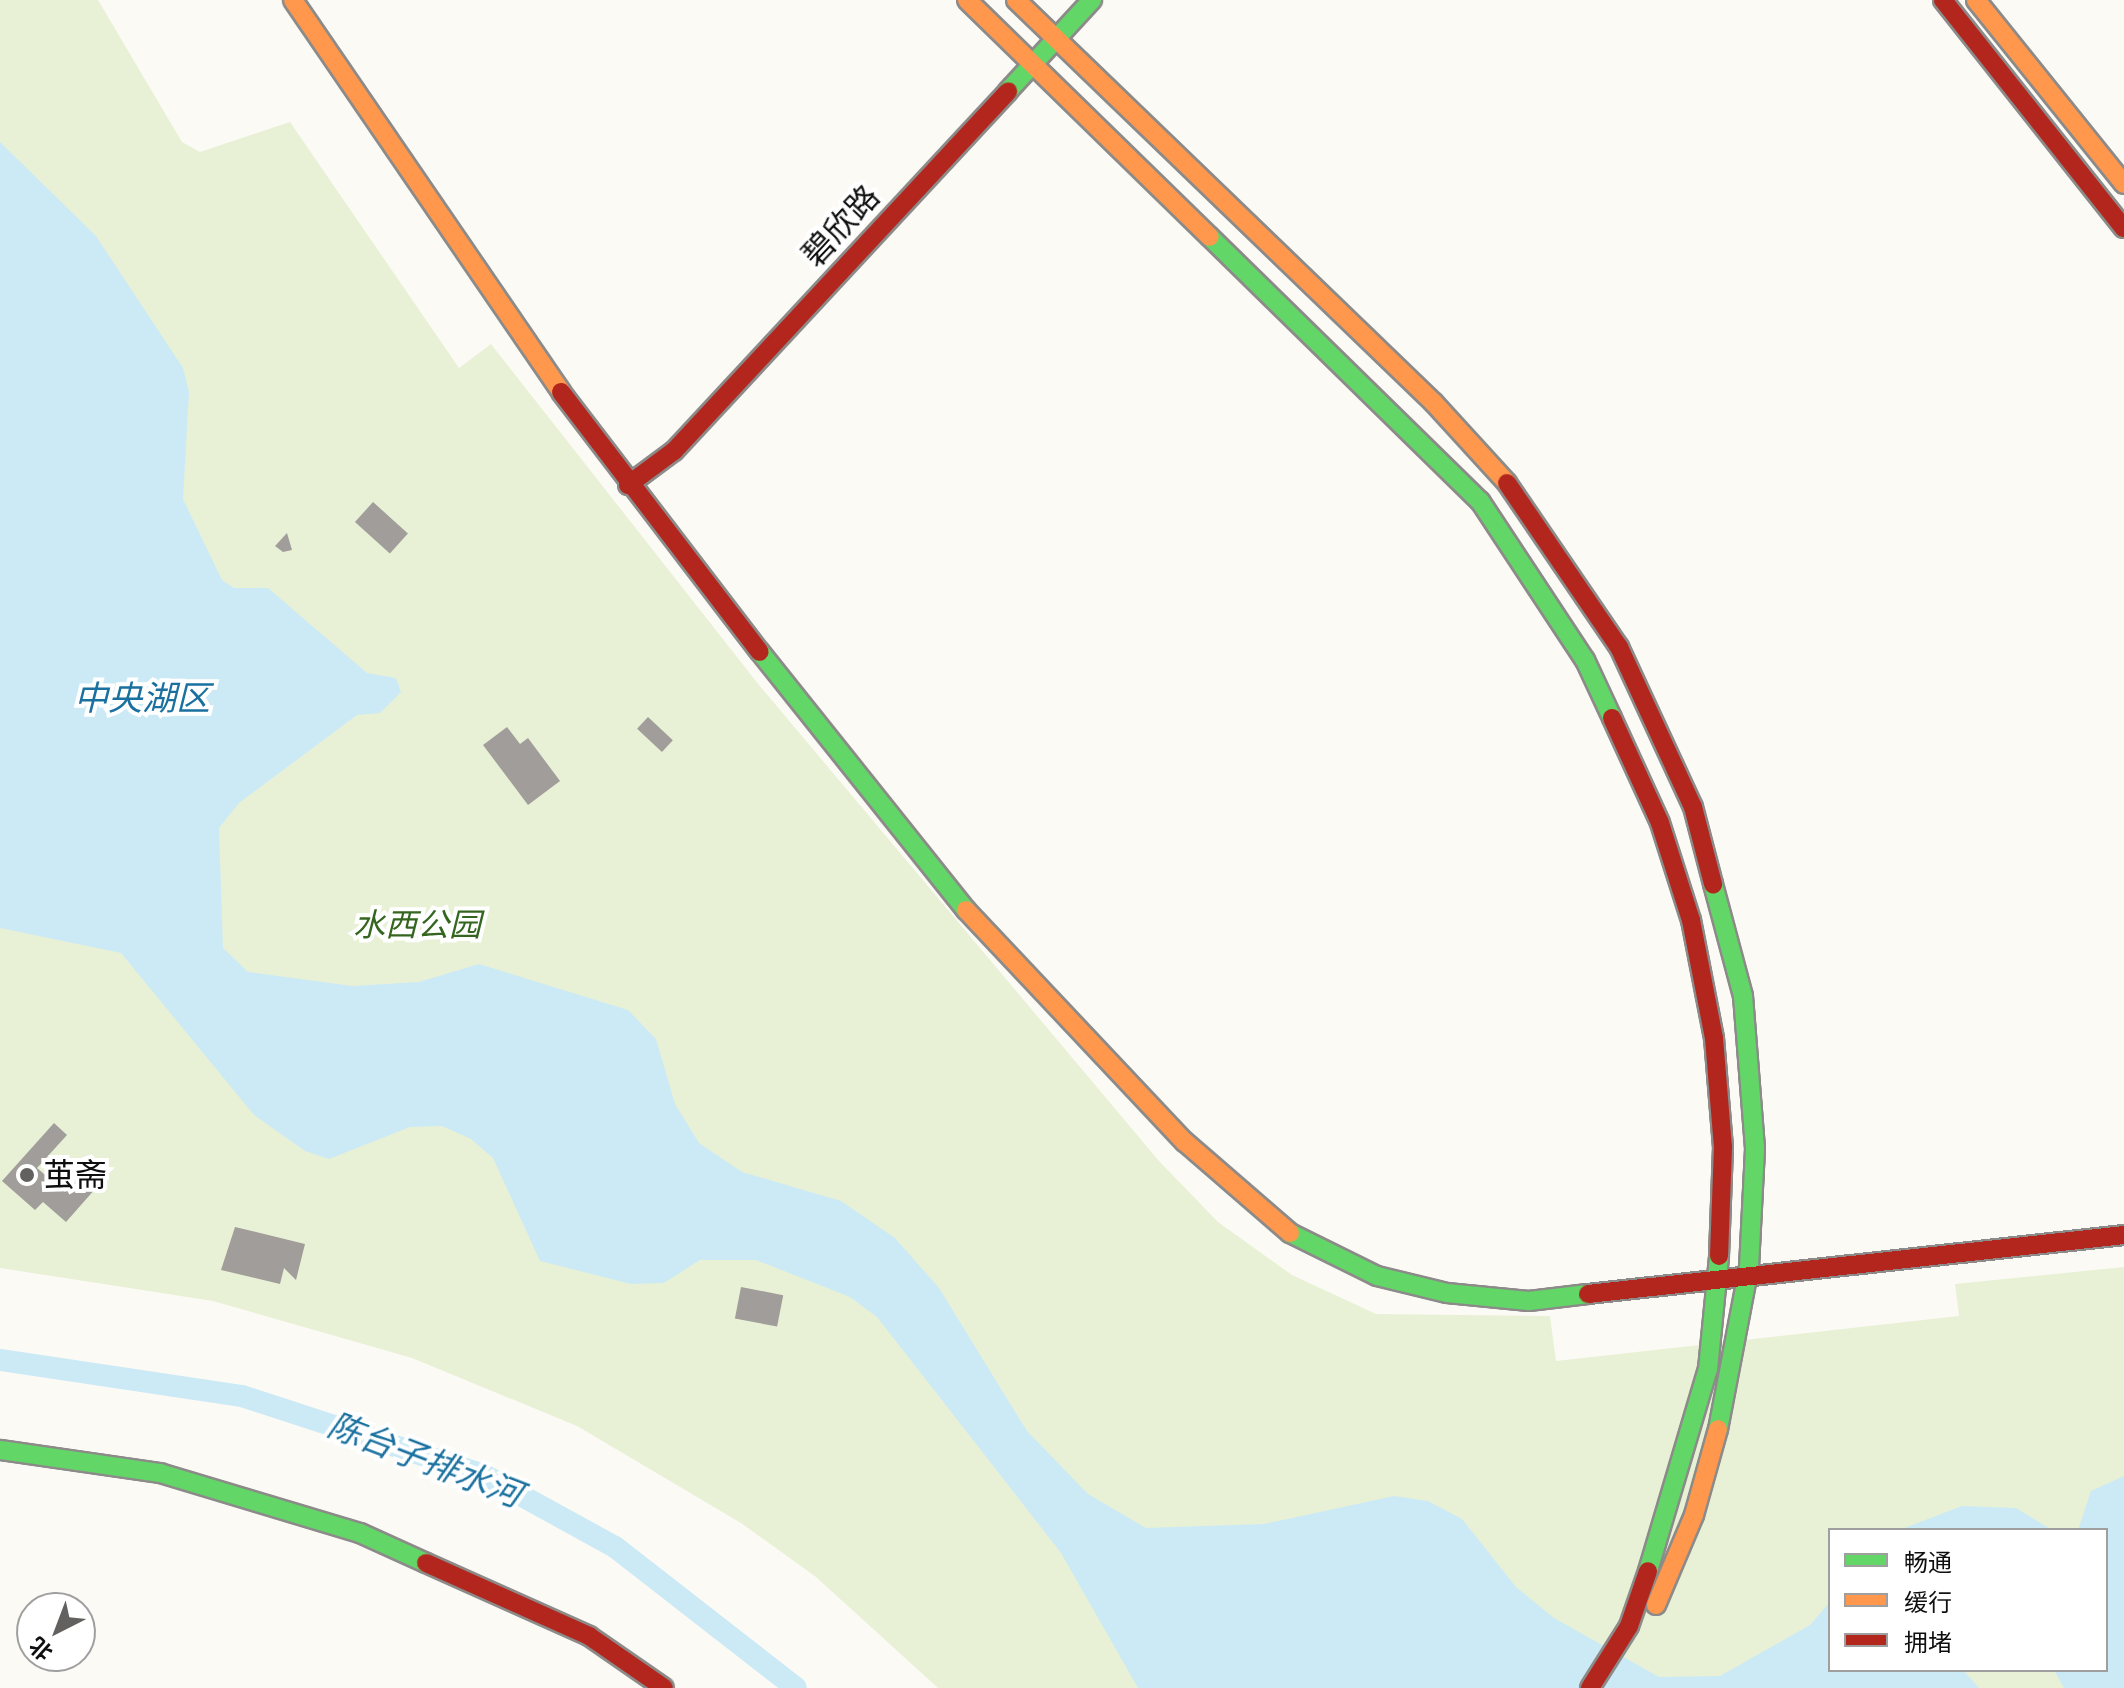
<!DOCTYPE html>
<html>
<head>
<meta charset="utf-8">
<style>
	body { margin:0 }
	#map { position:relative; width:2124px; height:1688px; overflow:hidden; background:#fcfaf5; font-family:"Zilla Slab","Noto Sans SC",serif }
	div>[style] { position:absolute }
	.green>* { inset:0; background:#e8f1d6 }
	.water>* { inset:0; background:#cceaf5 }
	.canal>* { height:22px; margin:-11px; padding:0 11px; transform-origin:11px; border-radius:11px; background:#cceaf5 }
	.building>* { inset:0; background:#a09d9a; transform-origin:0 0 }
	.roads { filter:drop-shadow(2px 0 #8c8b89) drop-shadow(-2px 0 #8c8b89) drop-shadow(0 2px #8c8b89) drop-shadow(0 -2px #8c8b89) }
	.fast>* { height:18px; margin:-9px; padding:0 9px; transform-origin:9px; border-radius:9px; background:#63d668 }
	.slow>* { height:18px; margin:-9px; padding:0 9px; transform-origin:9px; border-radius:9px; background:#ff974d }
	.jam>* { height:18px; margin:-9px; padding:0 9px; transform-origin:9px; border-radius:9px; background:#b3261e }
	.dots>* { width:22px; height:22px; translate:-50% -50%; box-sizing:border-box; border:4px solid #fff; border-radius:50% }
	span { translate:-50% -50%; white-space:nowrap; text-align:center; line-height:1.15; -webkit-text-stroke:8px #fff; paint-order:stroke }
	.street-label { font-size:32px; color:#0f0f0f }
	.park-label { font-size:32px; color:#356620; font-style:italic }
	.poi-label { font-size:32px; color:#0f0f0f }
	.left { translate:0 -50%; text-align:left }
	.water-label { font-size:34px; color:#1a719f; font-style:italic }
	.legend { position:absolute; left:1828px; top:1528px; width:280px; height:144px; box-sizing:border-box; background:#fff; border:2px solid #9f9f9f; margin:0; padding:10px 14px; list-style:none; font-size:24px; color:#0f0f0f }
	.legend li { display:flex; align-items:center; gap:16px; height:40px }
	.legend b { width:40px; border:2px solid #9f9f9f }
	.north { position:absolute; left:16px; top:1592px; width:80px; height:80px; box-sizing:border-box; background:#fff; border:2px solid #9f9f9f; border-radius:50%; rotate:222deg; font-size:22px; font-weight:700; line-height:32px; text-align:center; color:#0f0f0f }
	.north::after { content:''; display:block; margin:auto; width:28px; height:36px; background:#626160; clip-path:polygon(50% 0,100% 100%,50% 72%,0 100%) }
</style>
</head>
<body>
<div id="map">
	<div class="green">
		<div style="clip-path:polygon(evenodd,0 0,98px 0,182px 142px,200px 152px,290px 122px,459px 368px,491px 344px,759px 685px,1159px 1161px,1218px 1222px,1292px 1275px,1376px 1314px,1550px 1316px,1556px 1361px,1959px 1316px,1955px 1284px,2124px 1267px,2124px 1688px,938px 1688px,816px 1577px,741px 1523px,577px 1426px,412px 1358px,213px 1301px,0 1268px,0 0,1830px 1530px,2106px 1530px,2106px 1670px,1830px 1670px,1830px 1530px)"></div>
	</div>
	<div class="water">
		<div style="clip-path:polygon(0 142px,96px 236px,183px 368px,189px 392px,183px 499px,222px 580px,234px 588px,268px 588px,367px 673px,396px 678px,401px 692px,380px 713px,357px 715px,239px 803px,219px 828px,223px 948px,248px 972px,352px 986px,419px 982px,479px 964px,628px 1010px,656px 1039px,675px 1104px,699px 1143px,742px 1172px,841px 1201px,895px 1238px,939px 1288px,1027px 1431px,1088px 1494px,1146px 1528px,1264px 1524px,1394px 1496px,1428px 1501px,1462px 1519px,1516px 1587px,1554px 1618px,1659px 1677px,1720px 1676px,1810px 1625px,1830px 1602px,1830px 1670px,1963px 1670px,1979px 1688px,1138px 1688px,1061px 1553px,877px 1317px,850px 1297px,756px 1260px,700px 1260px,664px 1283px,631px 1284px,540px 1261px,493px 1158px,471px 1139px,442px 1126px,410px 1127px,329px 1159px,305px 1151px,254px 1115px,121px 953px,0 928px)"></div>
		<div style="clip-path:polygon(2124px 1476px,2124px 1688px,2064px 1688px,2054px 1670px,2106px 1670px,2106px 1530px,2078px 1530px,2091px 1491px)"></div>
		<div style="clip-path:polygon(1962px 1506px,2016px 1508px,2052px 1530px,1899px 1530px)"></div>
	</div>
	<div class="canal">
		<div style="left:0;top:1360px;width:245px;rotate:8.5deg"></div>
		<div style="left:242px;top:1396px;width:255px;rotate:18.1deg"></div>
		<div style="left:484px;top:1475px;width:149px;rotate:28.8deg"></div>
		<div style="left:615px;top:1547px;width:229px;rotate:37.9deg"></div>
	</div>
	<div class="building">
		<div style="left:373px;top:502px;width:47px;height:27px;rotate:42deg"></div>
		<div style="clip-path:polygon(287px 533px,292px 550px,283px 552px,275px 546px)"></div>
		<div style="left:648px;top:717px;width:34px;height:16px;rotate:43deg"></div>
		<div style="clip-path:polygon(507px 727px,520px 744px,528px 738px,560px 781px,528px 805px,483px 745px)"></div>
		<div style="clip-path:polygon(54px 1123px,67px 1135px,37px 1168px,65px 1192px,81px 1175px,96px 1188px,66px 1222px,43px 1202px,35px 1210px,2px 1181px)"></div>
		<div style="clip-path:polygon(235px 1227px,305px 1244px,296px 1280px,284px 1268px,280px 1284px,221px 1270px)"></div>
		<div style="left:741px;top:1287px;width:43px;height:32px;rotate:11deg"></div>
	</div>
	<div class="roads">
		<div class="fast">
			<div style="left:1008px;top:91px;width:124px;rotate:-47.3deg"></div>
			<div style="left:1210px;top:237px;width:378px;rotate:44.4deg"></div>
			<div style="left:1480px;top:501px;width:191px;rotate:56.6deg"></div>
			<div style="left:1585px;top:660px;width:64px;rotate:65deg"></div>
			<div style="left:760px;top:652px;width:330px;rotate:51.4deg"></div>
			<div style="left:1713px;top:884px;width:116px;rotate:75deg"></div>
			<div style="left:1743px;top:996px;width:153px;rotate:85.5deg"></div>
			<div style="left:1755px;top:1149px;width:118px;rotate:92.9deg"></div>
			<div style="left:1749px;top:1267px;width:165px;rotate:100.8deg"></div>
			<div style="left:1290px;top:1233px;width:97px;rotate:26.3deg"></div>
			<div style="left:1377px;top:1276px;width:72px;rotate:13.7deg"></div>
			<div style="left:1447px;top:1293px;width:82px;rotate:5.6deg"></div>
			<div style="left:1529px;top:1301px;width:59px;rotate:-6.8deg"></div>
			<div style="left:0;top:1450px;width:162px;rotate:8.2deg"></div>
			<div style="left:160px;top:1473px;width:209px;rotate:16.7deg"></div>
			<div style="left:360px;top:1533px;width:72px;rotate:24.4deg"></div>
			<div style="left:1648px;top:1571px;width:211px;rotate:-73.5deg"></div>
			<div style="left:1708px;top:1369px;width:114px;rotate:-84.4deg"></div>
		</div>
		<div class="slow">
			<div style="left:293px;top:0;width:475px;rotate:55.6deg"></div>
			<div style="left:967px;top:0;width:339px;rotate:44.3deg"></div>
			<div style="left:1016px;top:0;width:581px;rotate:43.95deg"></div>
			<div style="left:1434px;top:403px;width:108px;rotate:47.6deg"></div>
			<div style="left:1976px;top:0;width:236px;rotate:51.2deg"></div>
			<div style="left:966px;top:910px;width:319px;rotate:46.7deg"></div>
			<div style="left:1185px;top:1142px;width:139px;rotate:40.9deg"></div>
			<div style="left:1656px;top:1605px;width:98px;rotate:-67.1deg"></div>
			<div style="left:1694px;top:1515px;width:89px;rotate:-74.4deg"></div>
		</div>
		<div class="jam">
			<div style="left:1943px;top:0;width:291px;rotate:51.6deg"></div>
			<div style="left:561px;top:392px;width:327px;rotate:52.6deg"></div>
			<div style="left:1507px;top:483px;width:199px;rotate:55.7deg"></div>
			<div style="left:1619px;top:647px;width:176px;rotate:65.2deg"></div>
			<div style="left:1693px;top:807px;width:80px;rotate:75.4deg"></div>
			<div style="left:628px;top:485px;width:57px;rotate:-36.5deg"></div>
			<div style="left:674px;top:451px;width:491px;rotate:-47.1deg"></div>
			<div style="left:1612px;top:718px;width:115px;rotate:65.4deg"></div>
			<div style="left:1660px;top:823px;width:102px;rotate:72.3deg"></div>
			<div style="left:1691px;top:920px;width:120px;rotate:79deg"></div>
			<div style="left:1714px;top:1038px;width:109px;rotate:85.3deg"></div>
			<div style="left:1723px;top:1147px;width:109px;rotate:92.1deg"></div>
			<div style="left:1588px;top:1294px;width:539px;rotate:-6.28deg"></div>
			<div style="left:426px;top:1563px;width:179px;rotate:24.1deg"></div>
			<div style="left:589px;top:1636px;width:91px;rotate:34.7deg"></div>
			<div style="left:1590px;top:1688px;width:73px;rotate:-57.8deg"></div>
			<div style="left:1629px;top:1626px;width:58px;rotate:-70.9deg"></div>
		</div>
	</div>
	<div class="dots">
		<div style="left:27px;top:1175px;background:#626160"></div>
	</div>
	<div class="street-label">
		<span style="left:841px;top:226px;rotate:-47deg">碧欣路</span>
	</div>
	<div class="park-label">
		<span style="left:417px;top:925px">水西公园</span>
	</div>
	<div class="poi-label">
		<span class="left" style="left:43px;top:1175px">茧斋</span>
	</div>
	<div class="water-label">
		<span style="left:142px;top:699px">中央湖区</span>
		<span style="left:425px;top:1460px;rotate:21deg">陈台子排水河</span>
	</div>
	<ul class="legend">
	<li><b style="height:10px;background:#63d668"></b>畅通</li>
	<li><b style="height:10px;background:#ff974d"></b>缓行</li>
	<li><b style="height:10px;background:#b3261e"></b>拥堵</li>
	</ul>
	<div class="north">北</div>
</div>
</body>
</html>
